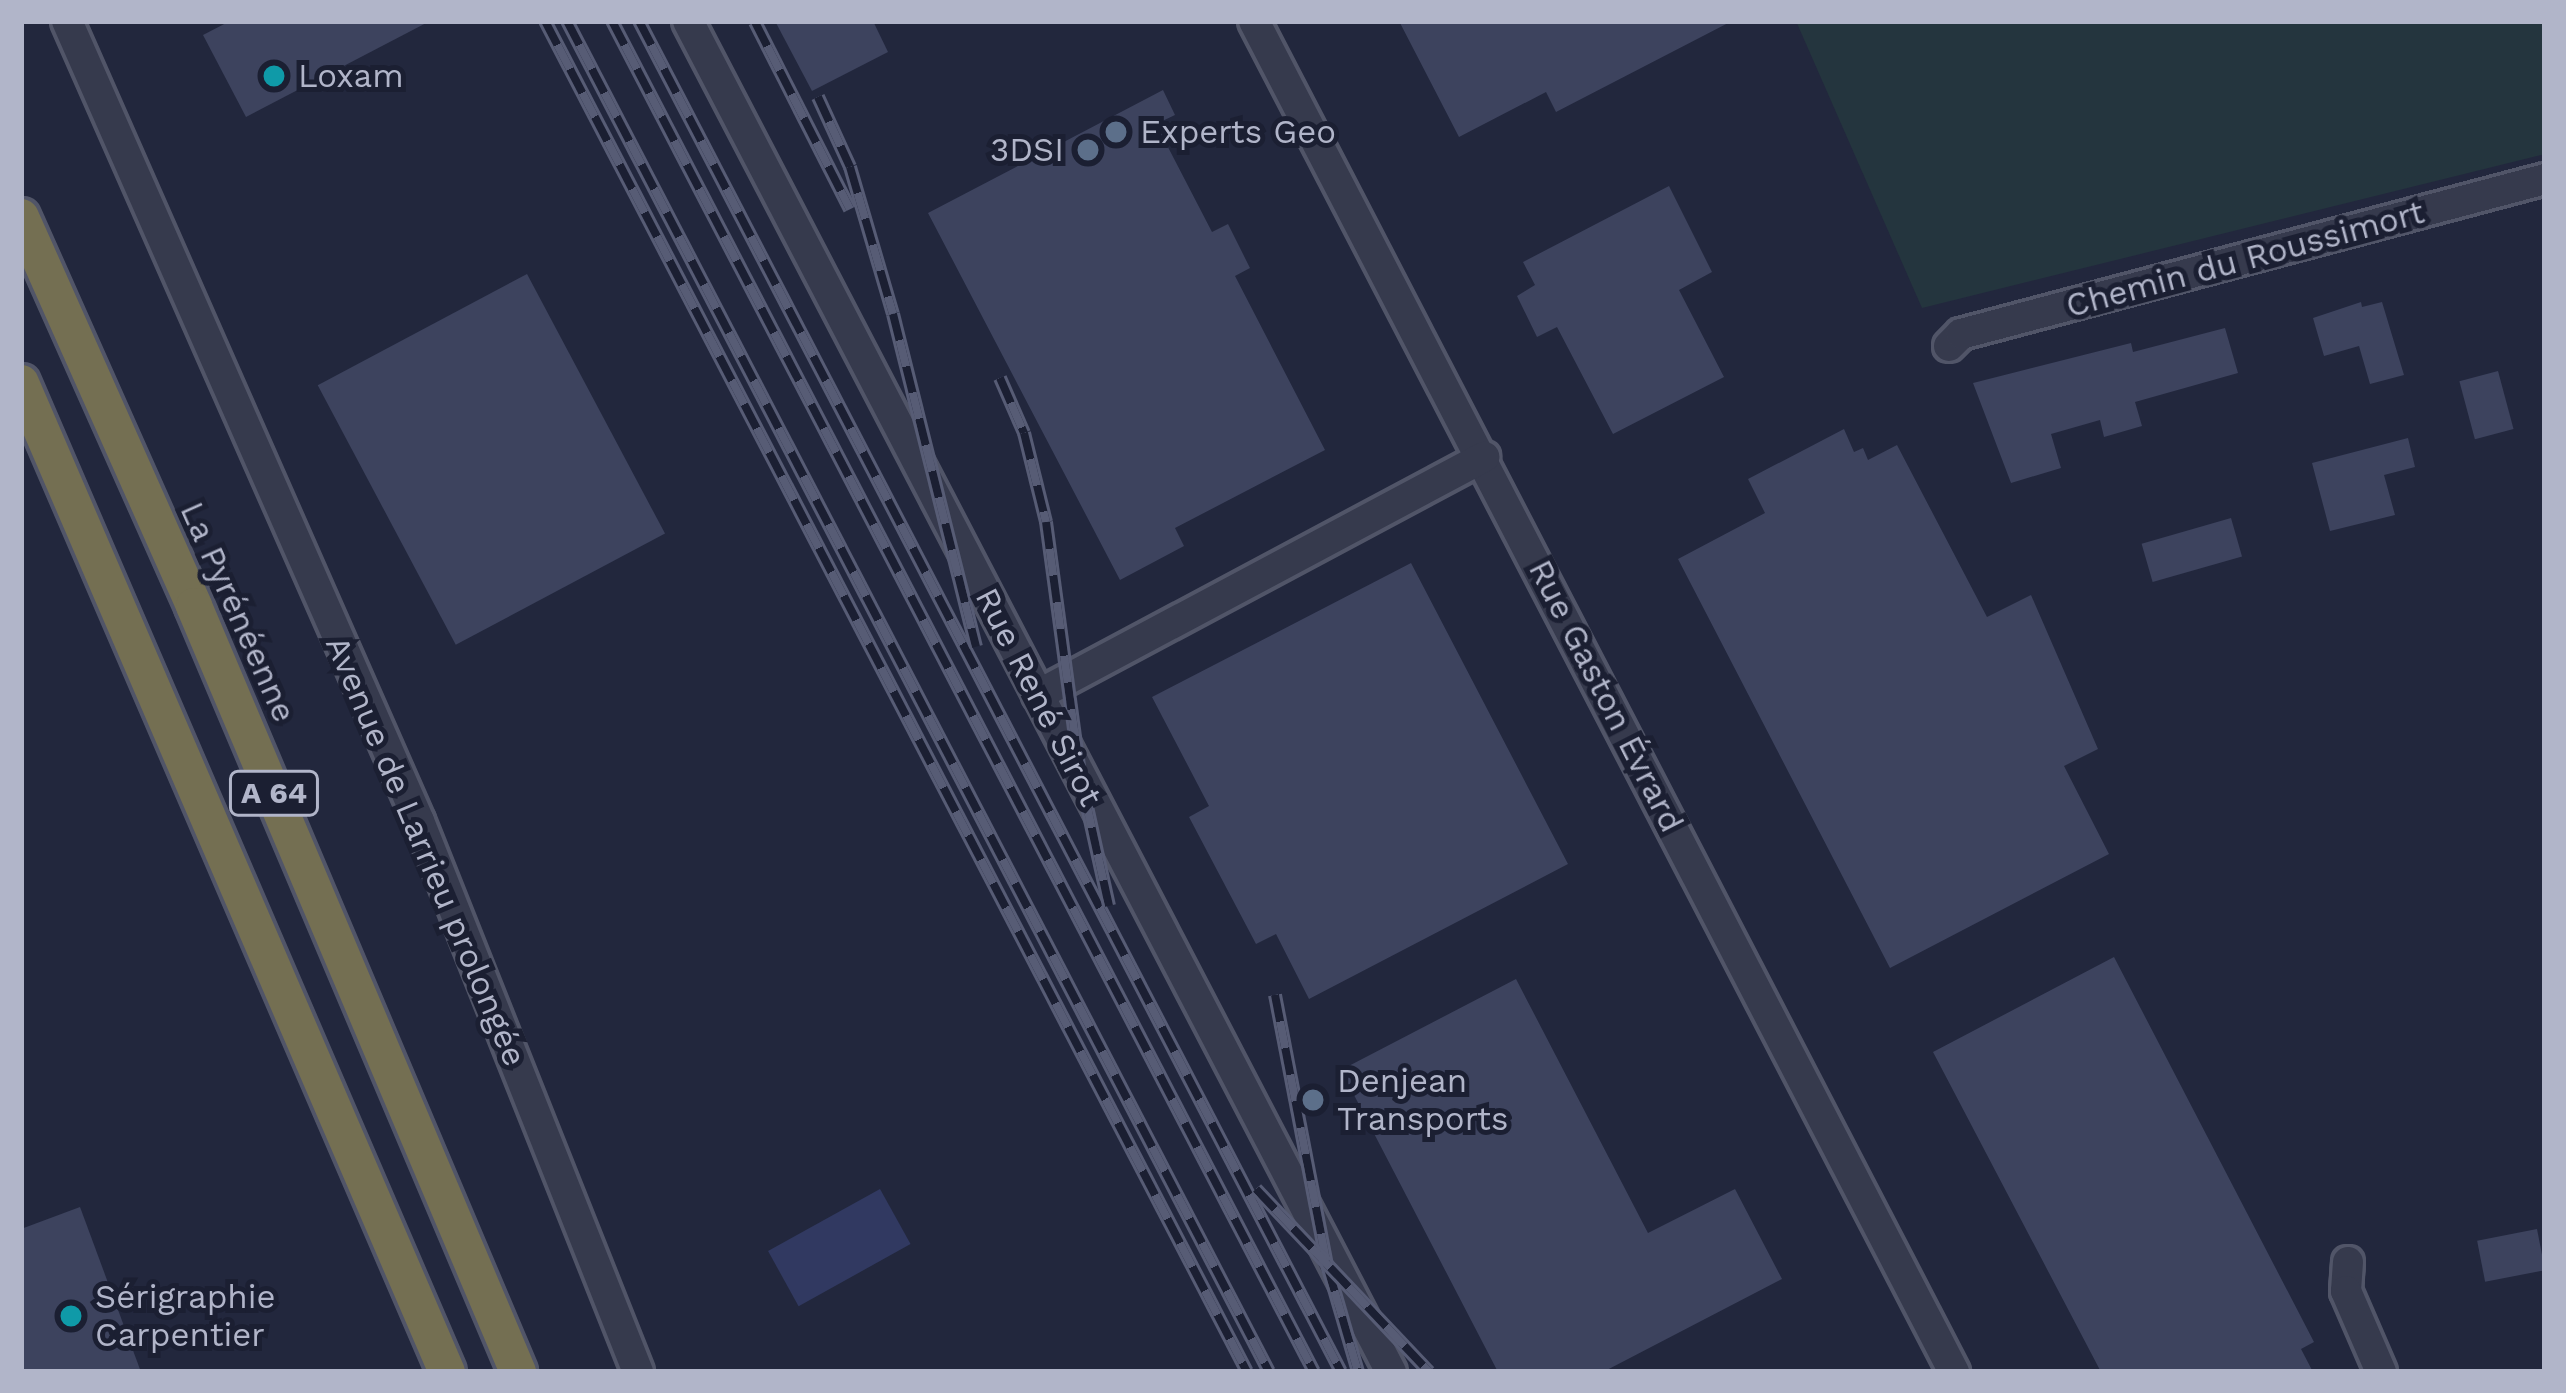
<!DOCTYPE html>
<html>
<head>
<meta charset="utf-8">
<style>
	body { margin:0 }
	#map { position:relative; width:2566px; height:1393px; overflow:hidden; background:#22273d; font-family:"Work Sans",sans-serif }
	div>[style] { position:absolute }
	.green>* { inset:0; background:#24353e }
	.water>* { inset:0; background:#313961; transform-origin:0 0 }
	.building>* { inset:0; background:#3d435e; transform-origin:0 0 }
	.roads { filter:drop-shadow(3px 0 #515568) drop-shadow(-3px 0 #515568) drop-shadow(0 3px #515568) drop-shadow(0 -3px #515568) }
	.street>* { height:30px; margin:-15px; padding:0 15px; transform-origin:15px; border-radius:15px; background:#363a4d }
	.highway>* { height:36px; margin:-18px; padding:0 18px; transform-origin:18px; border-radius:18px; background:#746f52 }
	.rail>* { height:14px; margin-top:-7px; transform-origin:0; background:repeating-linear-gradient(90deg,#1b1f32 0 27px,#575c75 0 54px); box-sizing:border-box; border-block:3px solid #575c75 }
	.dots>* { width:33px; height:33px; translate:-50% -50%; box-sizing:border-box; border:6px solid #1b1f32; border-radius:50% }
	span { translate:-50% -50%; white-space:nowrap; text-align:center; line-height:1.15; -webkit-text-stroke:10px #1b1f32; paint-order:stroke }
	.shield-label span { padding:3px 9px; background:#1b1f32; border:3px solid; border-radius:9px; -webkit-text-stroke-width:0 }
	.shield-label { font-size:30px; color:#b1b5c9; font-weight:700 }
	.poi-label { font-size:33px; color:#b1b5c9 }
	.left { translate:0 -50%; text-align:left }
	.right { translate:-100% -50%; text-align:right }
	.street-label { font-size:33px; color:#b1b5c9 }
	.frame { position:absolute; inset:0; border:24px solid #b1b5c9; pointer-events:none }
</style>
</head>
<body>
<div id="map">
	<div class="green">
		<div style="clip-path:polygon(1796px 21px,2545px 21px,2545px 154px,1922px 308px)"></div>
	</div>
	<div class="water">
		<div style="left:880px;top:1189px;width:63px;height:128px;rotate:61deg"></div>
	</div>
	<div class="building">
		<div style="clip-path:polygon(230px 21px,430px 21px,246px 117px,203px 35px)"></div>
		<div style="clip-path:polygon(775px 21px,873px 21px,888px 52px,812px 91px)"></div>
		<div style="clip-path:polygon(1399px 21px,1732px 21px,1556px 112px,1546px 92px,1459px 137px)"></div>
		<div style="clip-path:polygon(1163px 90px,1175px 115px,1156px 124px,1212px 232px,1228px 224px,1250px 268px,1235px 276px,1325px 450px,1175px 528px,1184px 546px,1120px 580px,928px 213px)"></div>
		<div style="clip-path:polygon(1669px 186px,1712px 272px,1679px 290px,1724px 377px,1613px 434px,1557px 327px,1537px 337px,1517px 296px,1535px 285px,1523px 262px)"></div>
		<div style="left:527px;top:274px;width:294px;height:237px;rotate:62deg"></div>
		<div style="clip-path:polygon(2361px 302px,2362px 307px,2382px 302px,2404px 375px,2370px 384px,2359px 346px,2324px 356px,2313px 318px)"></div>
		<div style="clip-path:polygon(2225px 328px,2238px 373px,2135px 402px,2142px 426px,2104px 437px,2100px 420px,2051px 434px,2061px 468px,2011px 483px,1973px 383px,2131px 343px,2133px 352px)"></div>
		<div style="left:2498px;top:371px;width:60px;height:40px;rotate:75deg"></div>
		<div style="clip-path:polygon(1844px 429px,1854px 452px,1863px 448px,1868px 460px,1897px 445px,1987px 617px,2031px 595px,2098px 749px,2064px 766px,2109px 854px,1890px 968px,1678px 559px,1765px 513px,1748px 479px)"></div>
		<div style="clip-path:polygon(2408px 438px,2415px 467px,2384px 475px,2395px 515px,2330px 531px,2312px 463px)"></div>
		<div style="left:2231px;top:518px;width:40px;height:93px;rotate:74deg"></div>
		<div style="clip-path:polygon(1411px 563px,1568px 864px,1309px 999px,1276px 934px,1256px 944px,1189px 817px,1209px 806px,1152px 697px)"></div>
		<div style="clip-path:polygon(2114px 957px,2314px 1342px,2301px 1349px,2313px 1372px,2101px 1372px,1933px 1052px)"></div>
		<div style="clip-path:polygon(1516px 979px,1648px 1233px,1735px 1189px,1782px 1279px,1603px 1372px,1498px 1372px,1341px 1070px)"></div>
		<div style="clip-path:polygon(80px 1207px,90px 1234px,141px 1372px,21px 1372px,21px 1229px)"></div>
		<div style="left:2537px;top:1229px;width:42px;height:61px;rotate:79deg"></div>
	</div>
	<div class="roads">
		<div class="street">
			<div style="left:67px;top:21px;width:874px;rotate:66.25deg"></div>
			<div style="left:419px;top:821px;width:593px;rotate:68.32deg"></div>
			<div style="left:688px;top:21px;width:1523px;rotate:62.51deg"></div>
			<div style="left:1254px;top:21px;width:1522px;rotate:62.61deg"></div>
			<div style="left:1949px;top:346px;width:17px;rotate:-45deg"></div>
			<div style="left:1961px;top:334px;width:604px;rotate:-14.86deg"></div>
			<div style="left:1038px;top:695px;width:506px;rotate:-28.09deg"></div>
			<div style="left:2348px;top:1262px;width:29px;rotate:94deg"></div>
			<div style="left:2346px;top:1291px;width:88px;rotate:66.6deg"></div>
		</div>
		<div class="highway">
			<div style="left:21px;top:217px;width:426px;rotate:66deg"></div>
			<div style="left:194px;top:606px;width:832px;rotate:67.07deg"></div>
			<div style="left:21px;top:383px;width:1077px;rotate:66.7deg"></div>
		</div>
	</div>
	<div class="rail">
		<div style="left:545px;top:21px;width:1522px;rotate:62.54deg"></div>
		<div style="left:567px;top:21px;width:1522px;rotate:62.54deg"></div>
		<div style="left:612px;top:21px;width:1522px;rotate:62.54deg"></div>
		<div style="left:639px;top:21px;width:1522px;rotate:62.54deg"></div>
		<div style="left:755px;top:22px;width:210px;rotate:63.1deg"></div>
		<div style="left:818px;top:97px;width:77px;rotate:65.4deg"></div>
		<div style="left:850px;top:167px;width:153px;rotate:73.7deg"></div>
		<div style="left:893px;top:314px;width:343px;rotate:76deg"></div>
		<div style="left:1000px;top:378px;width:60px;rotate:66.4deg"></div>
		<div style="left:1024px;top:433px;width:92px;rotate:76.1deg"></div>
		<div style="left:1046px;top:522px;width:255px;rotate:82.3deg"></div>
		<div style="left:1080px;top:775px;width:134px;rotate:77.5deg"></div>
		<div style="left:1275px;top:995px;width:275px;rotate:79.1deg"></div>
		<div style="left:1327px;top:1265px;width:111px;rotate:73.8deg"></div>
		<div style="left:1256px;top:1189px;width:252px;rotate:46.6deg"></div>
	</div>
	<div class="dots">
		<div style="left:274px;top:76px;background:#0f9aa8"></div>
		<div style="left:1116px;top:132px;background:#5c6f8a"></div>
		<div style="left:1088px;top:150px;background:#5c6f8a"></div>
		<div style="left:1313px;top:1100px;background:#5c6f8a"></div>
		<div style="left:71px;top:1316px;background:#0f9aa8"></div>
	</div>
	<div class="shield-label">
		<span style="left:274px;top:793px">A 64</span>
	</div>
	<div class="poi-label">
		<span class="left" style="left:298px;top:76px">Loxam</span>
		<span class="left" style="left:1140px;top:132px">Experts Geo</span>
		<span class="right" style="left:1064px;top:150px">3DSI</span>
		<span class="left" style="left:1337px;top:1100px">Denjean<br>Transports</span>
		<span class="left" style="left:95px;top:1316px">Sérigraphie<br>Carpentier</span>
	</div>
	<div class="street-label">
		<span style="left:2245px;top:259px;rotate:-15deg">Chemin du Roussimort</span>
		<span style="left:238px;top:612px;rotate:66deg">La Pyrénéenne</span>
		<span style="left:1606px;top:696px;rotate:63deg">Rue Gaston Évrard</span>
		<span style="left:1039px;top:697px;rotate:63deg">Rue René Sirot</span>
		<span style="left:426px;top:851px;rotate:67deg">Avenue de Larrieu prolongée</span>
	</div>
	<div class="frame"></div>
</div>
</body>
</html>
